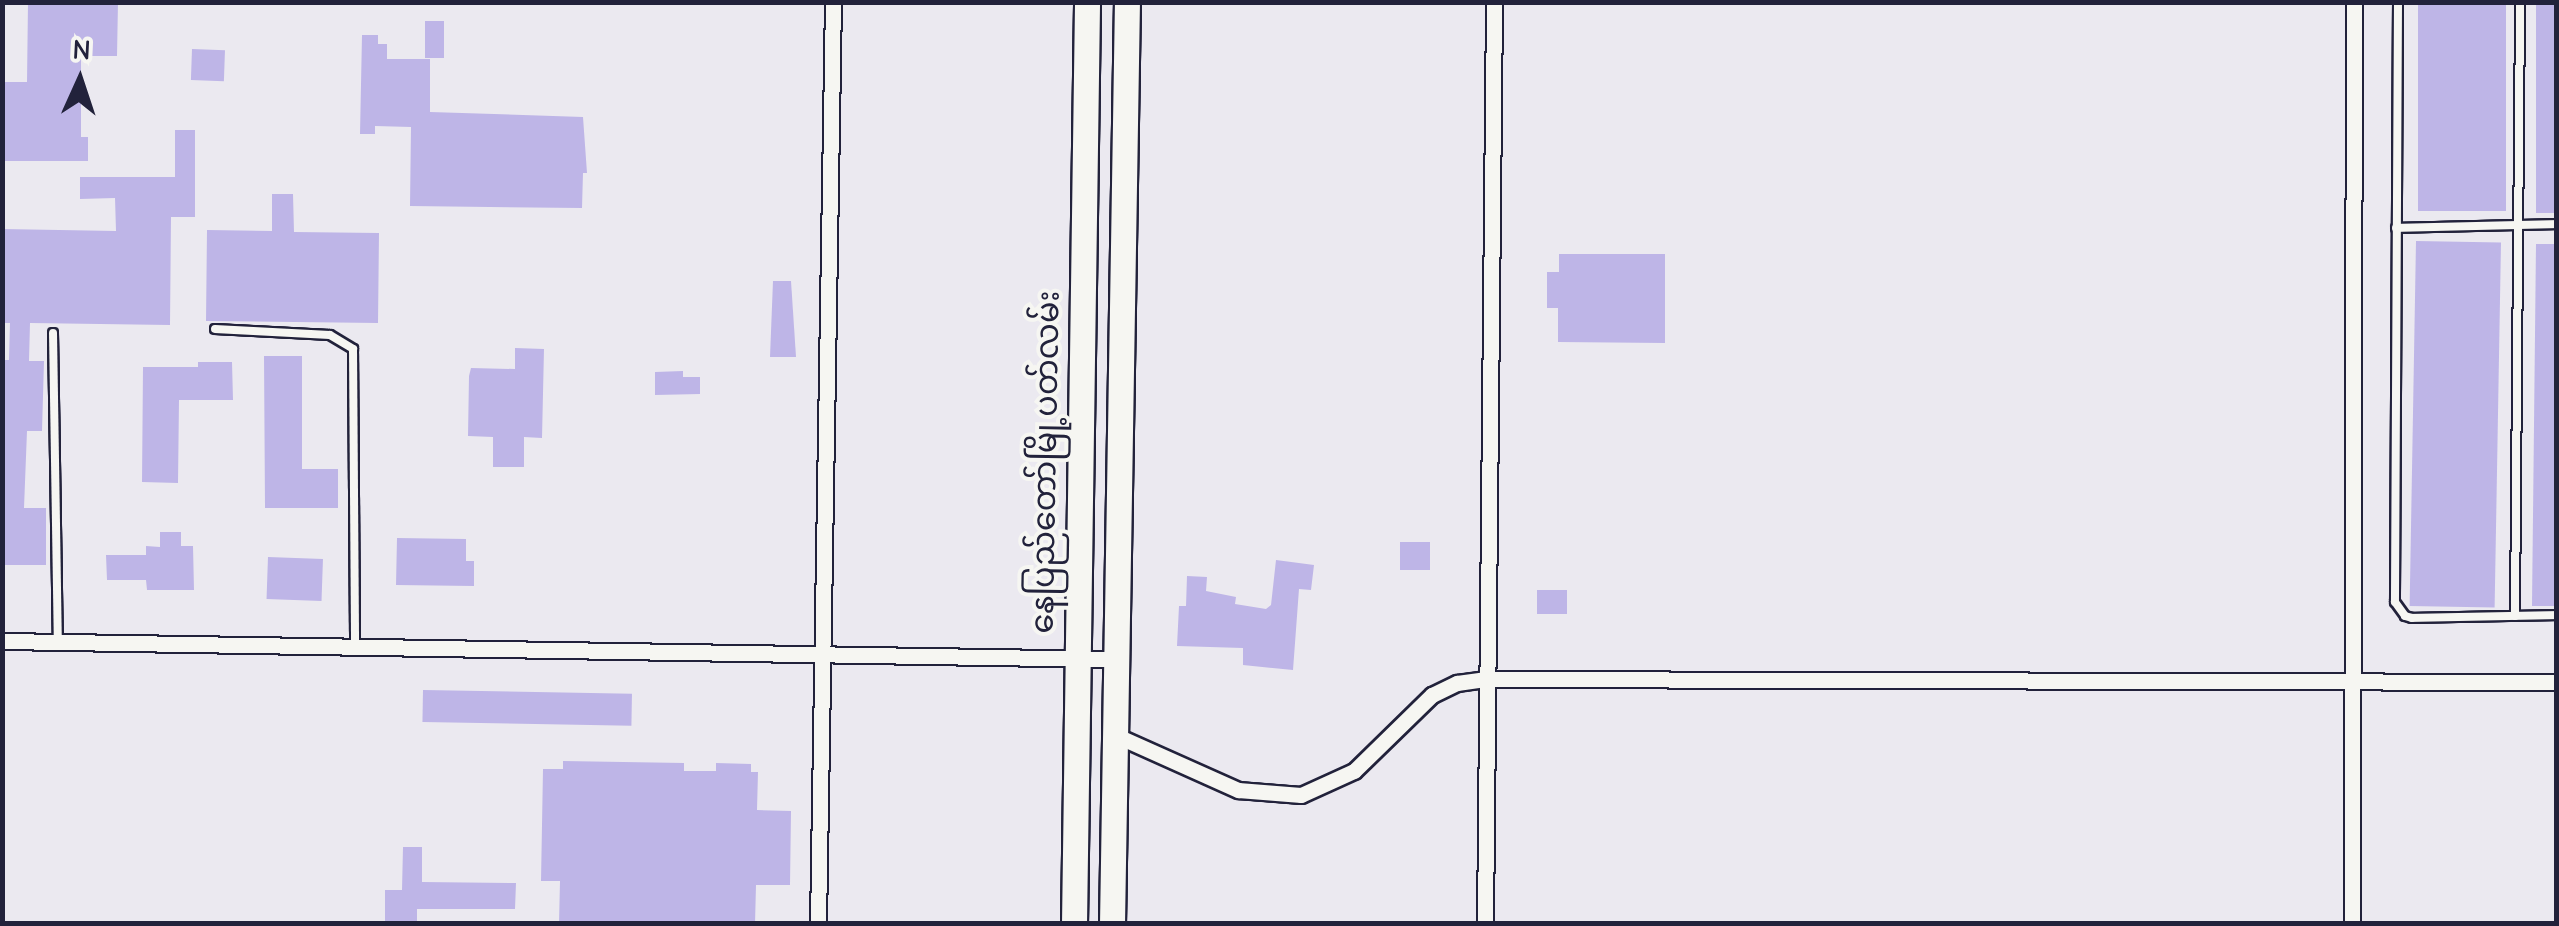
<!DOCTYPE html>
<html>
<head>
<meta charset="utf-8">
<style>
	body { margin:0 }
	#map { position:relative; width:2559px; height:926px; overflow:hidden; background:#ebe9f0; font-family:"Comic Neue","Noto Sans Myanmar",sans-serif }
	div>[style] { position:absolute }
	.building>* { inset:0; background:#beb5e7; transform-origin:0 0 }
	.roads { filter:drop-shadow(2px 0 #22223b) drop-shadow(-2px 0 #22223b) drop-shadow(0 2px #22223b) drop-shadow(0 -2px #22223b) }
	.service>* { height:8px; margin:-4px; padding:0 4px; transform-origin:4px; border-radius:4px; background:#f6f6f2 }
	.minor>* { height:15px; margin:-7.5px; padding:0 7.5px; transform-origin:7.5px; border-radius:7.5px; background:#f6f6f2 }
	.primary>* { height:25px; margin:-12.5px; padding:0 12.5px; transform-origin:12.5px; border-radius:12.5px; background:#f6f6f2 }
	span { translate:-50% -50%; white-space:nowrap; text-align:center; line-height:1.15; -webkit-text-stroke:8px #f6f6f2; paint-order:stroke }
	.street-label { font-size:32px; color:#22223b }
	.frame { position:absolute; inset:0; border:5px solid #22223b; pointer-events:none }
	.north { position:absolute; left:30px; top:30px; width:100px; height:100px; -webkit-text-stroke:8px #f6f6f2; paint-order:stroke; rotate:3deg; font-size:28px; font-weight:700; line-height:40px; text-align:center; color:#22223b }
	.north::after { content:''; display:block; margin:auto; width:35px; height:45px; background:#22223b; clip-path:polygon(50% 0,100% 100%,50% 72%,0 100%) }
</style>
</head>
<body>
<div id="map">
	<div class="building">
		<div style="clip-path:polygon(28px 2px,118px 2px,117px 56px,81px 56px,81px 137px,88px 137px,88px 161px,2px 161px,2px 82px,27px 82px)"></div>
		<div style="left:2418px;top:2px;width:88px;height:209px"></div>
		<div style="left:2536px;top:2px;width:20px;height:211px"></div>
		<div style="left:425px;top:21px;width:19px;height:37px"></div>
		<div style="clip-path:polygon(362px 35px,378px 35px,378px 44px,387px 44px,387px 59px,430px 59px,430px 112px,583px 117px,587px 173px,583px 173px,582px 208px,410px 206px,411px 127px,375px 126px,375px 134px,360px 134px)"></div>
		<div style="left:192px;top:49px;width:33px;height:31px;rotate:2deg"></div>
		<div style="clip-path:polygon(175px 130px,195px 130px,195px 217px,171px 217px,170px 325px,30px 323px,29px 361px,44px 361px,42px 431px,27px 431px,24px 508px,46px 508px,46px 565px,2px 565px,2px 360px,9px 360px,10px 323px,2px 323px,2px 229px,116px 231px,115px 198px,80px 199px,80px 177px,175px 177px)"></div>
		<div style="clip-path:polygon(272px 194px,293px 194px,294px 232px,379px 233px,378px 323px,206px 321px,207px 230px,272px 231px)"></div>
		<div style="left:2416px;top:241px;width:85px;height:365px;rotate:1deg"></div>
		<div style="clip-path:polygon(2536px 244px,2556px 244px,2556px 606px,2532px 606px)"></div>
		<div style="clip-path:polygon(1559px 254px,1665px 254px,1665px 343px,1558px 342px,1558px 308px,1547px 308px,1547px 272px,1559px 272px)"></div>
		<div style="clip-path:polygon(773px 281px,791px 281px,796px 357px,770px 357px)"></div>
		<div style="clip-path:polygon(515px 348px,544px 349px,542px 438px,524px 437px,524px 467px,493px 467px,493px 437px,468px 436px,469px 376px,471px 368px,515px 369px)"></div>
		<div style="clip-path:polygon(264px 356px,302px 356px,302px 469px,338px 469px,338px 508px,265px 508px)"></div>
		<div style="clip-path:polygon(198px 362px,232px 362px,233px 400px,179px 400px,178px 483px,142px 482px,143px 367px,198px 367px)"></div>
		<div style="clip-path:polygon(683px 371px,683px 377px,700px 377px,700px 394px,655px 395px,655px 372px)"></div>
		<div style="clip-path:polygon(160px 532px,181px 532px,181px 546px,193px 546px,194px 590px,147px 590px,146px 580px,107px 580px,106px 555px,146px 555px,146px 546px,160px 547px)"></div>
		<div style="clip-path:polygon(397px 538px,466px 539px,466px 561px,474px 561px,474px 586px,396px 585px)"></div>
		<div style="left:1400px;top:542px;width:30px;height:28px"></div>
		<div style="left:268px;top:557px;width:55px;height:42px;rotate:2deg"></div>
		<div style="clip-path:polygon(1276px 560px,1314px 565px,1311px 590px,1299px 589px,1293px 670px,1243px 665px,1243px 648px,1177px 646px,1179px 606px,1186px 606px,1187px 576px,1207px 577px,1206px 591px,1236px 597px,1235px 604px,1266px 609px,1271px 605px)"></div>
		<div style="left:1537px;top:590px;width:30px;height:24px"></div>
		<div style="left:423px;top:690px;width:209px;height:32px;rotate:1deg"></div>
		<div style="clip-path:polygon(563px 761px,684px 763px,684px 771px,716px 771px,716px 763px,751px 764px,751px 772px,758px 772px,757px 810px,791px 811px,790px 885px,756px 885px,755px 924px,559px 924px,560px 881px,541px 881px,543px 769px,563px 769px)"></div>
		<div style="clip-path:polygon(403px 847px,422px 847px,422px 882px,516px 883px,515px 909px,417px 909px,417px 924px,385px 924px,385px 890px,402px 890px)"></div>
	</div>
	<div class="roads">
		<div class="service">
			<div style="left:2398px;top:2px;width:600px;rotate:90.29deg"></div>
			<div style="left:2395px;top:602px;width:17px;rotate:54deg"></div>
			<div style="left:2405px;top:616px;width:7px;rotate:16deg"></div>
			<div style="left:2412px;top:618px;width:144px;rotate:-1.2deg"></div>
			<div style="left:2396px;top:228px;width:160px;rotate:-1.4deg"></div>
			<div style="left:215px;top:329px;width:115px;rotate:3deg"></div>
			<div style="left:330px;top:335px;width:27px;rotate:31deg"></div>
			<div style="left:353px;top:349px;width:296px;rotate:89.6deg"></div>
			<div style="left:53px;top:333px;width:309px;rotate:89.1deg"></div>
			<div style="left:2515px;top:616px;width:614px;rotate:-89.53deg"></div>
		</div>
		<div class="minor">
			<div style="left:2px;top:641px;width:1113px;rotate:0.93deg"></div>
			<div style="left:1115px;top:735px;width:135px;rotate:24.1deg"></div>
			<div style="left:1238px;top:790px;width:63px;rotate:4.5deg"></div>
			<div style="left:1301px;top:795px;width:58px;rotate:-24.4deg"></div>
			<div style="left:1354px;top:771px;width:109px;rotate:-44.3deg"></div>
			<div style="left:1432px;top:695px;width:28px;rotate:-26deg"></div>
			<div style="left:1457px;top:683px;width:28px;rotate:-8deg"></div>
			<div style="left:1485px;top:679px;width:1071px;rotate:0.16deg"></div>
			<div style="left:818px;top:924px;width:922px;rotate:-89.07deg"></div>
			<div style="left:1485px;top:924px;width:922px;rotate:-89.44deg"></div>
			<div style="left:2352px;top:924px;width:922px;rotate:-89.88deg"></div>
		</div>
		<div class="primary">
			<div style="left:1074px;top:924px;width:922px;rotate:-89.19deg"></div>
			<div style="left:1112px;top:924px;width:922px;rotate:-89.07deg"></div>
		</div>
	</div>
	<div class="street-label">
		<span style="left:1046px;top:462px;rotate:-89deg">နေပြည်တော်မြို့ပတ်လမ်း</span>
	</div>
	<div class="frame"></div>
	<div class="north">N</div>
</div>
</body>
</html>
